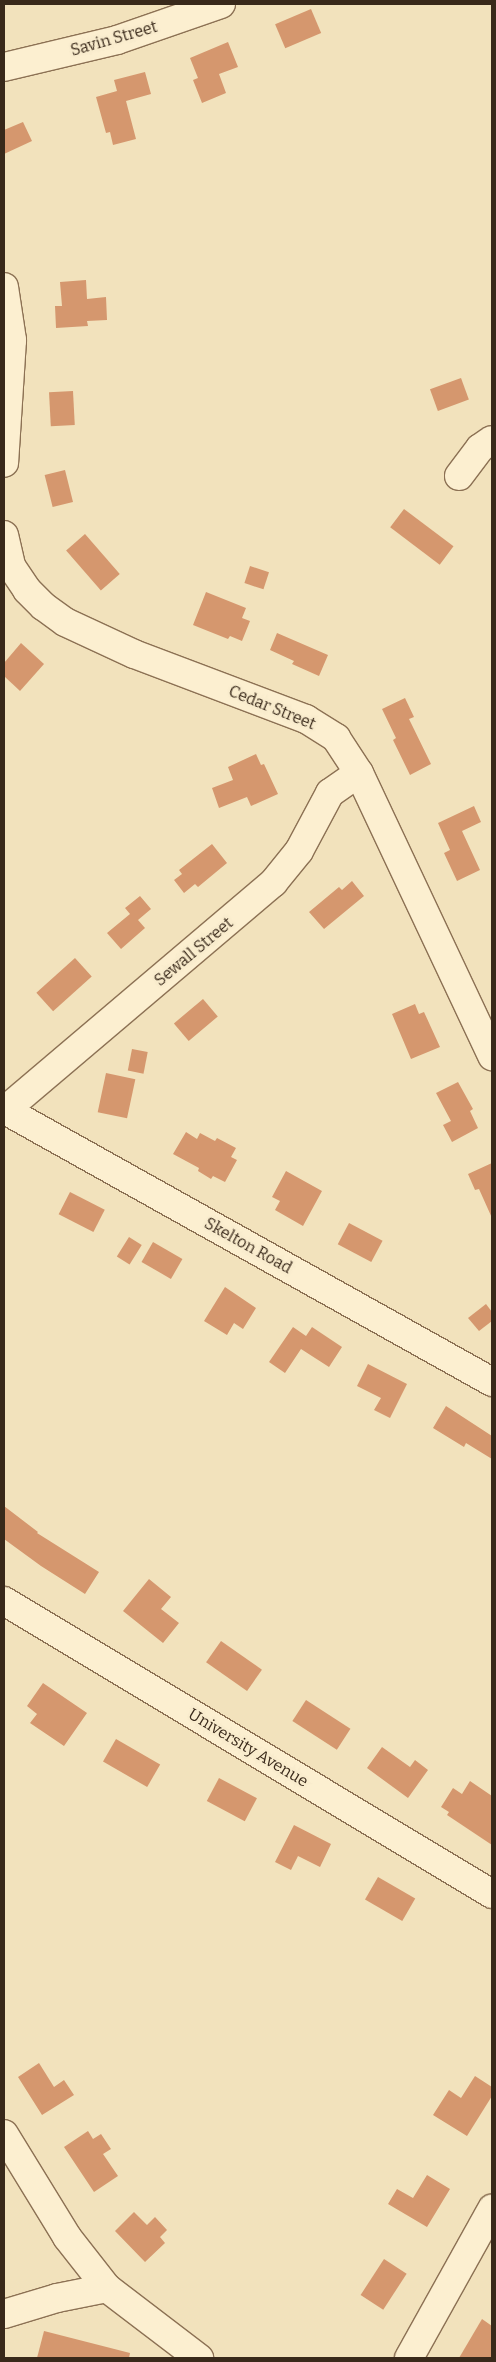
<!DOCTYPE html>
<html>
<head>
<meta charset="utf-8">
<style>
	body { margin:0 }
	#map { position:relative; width:496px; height:2362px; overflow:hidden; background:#f2e2bc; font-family:Bitter,serif }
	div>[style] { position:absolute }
	.building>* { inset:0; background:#d5976e; transform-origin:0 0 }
	.roads { filter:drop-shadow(1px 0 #8c7154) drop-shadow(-1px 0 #8c7154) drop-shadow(0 1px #8c7154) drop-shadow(0 -1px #8c7154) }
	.minor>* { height:28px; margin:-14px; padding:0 14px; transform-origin:14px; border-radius:14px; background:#fcefd0 }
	span { translate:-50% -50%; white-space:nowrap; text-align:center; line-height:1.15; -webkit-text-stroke:5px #f9eccd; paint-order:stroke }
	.street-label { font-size:16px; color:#39291a }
	.frame { position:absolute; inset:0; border:5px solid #39291a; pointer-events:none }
</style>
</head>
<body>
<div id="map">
	<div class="building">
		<div style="left:311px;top:9px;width:26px;height:39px;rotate:67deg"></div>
		<div style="clip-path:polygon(228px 42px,238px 67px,219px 74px,226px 93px,202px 103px,193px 80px,198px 78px,190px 58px)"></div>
		<div style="clip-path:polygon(145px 72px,151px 94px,126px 101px,136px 139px,113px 145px,110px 132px,106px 133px,96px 97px,117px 91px,114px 80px)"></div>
		<div style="clip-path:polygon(23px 122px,32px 141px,4px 154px,4px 130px)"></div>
		<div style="clip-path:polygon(86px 280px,87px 299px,106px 297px,107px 320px,87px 321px,88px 326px,56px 328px,55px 306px,62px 306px,60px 282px)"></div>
		<div style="left:461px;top:378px;width:23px;height:33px;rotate:70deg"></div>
		<div style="left:73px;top:391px;width:34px;height:24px;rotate:87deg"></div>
		<div style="left:65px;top:470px;width:33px;height:21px;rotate:76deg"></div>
		<div style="left:404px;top:509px;width:62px;height:23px;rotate:37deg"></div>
		<div style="left:85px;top:534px;width:53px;height:25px;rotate:49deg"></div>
		<div style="left:250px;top:566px;width:20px;height:18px;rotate:18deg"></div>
		<div style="clip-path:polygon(206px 592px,246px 608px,242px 618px,250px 621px,242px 641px,230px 636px,228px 639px,193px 625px)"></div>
		<div style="clip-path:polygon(277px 633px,328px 655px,319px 676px,292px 664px,294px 661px,270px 650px)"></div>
		<div style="clip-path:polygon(21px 643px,44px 664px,20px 691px,4px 676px,4px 663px)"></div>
		<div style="clip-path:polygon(405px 698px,414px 717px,409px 719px,431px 764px,410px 775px,393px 740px,396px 738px,382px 709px)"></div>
		<div style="clip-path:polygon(256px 754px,261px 765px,264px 764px,278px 794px,251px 806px,247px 797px,219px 808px,212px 788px,233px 780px,228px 767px)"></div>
		<div style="clip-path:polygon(474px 806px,481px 822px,462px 831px,480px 870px,457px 881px,444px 853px,450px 850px,438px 823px)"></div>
		<div style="clip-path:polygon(212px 844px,227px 863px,198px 887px,195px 884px,184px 893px,174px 880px,182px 874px,179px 870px)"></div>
		<div style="clip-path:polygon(352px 881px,364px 896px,324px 929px,309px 912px,339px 887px,342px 890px)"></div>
		<div style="clip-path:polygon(140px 896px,151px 909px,138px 920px,145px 928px,121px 949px,107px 933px,130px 914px,125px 908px)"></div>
		<div style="left:75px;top:958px;width:25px;height:52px;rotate:48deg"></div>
		<div style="left:203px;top:999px;width:23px;height:38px;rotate:50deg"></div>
		<div style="clip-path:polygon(415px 1004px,419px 1014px,424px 1012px,440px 1047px,411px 1059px,392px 1014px)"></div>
		<div style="left:132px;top:1049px;width:16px;height:22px;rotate:11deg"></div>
		<div style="left:106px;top:1073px;width:30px;height:40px;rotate:12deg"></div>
		<div style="clip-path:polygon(458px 1082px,473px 1109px,470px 1111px,478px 1128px,452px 1142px,443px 1125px,451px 1121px,436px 1093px)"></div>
		<div style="clip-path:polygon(186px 1132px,197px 1139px,200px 1133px,215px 1141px,217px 1138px,236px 1148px,231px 1157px,237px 1160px,225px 1182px,213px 1176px,211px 1179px,198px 1171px,199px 1168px,173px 1154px)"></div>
		<div style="clip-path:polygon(492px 1163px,492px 1218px,479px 1189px,475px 1190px,468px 1174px)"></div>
		<div style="clip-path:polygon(286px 1171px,322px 1191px,303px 1226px,275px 1210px,280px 1201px,272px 1197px)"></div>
		<div style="left:70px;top:1192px;width:39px;height:25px;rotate:27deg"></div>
		<div style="left:349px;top:1223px;width:38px;height:24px;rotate:28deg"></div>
		<div style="left:129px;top:1237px;width:15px;height:23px;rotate:32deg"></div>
		<div style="left:153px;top:1242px;width:34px;height:23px;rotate:30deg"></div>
		<div style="clip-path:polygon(225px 1287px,256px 1308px,243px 1329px,234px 1323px,227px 1335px,204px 1321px)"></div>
		<div style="clip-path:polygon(486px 1304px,492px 1312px,492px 1321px,479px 1331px,468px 1318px)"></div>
		<div style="clip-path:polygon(293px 1327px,306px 1336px,312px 1327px,342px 1347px,329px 1367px,301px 1349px,285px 1373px,269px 1362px)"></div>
		<div style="clip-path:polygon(368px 1364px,407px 1384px,390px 1418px,374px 1410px,381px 1398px,357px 1386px)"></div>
		<div style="clip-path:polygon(446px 1406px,492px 1436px,492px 1459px,466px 1443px,464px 1447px,433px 1428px)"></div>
		<div style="clip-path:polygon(4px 1506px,38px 1532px,37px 1533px,99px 1572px,85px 1594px,41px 1566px,4px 1539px)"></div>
		<div style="clip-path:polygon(149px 1579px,171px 1597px,161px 1609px,179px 1623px,163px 1643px,123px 1611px)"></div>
		<div style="left:221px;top:1641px;width:50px;height:26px;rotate:35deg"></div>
		<div style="clip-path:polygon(43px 1683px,87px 1713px,64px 1746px,30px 1723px,37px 1714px,27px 1706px)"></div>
		<div style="left:306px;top:1700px;width:53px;height:25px;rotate:33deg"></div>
		<div style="left:116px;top:1739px;width:51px;height:26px;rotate:30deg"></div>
		<div style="clip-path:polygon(382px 1747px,410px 1767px,415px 1760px,428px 1770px,408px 1798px,367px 1768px)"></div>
		<div style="left:219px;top:1778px;width:43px;height:26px;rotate:28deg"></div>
		<div style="clip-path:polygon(470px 1781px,492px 1796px,492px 1845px,447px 1815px,449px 1812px,441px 1807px,453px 1788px,462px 1794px)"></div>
		<div style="clip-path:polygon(294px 1825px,331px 1844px,320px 1867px,298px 1856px,291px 1870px,275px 1862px)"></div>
		<div style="left:378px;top:1877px;width:43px;height:26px;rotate:30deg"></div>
		<div style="clip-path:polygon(39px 2063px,54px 2087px,64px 2080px,74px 2095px,42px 2115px,18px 2077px)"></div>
		<div style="clip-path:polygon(475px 2076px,492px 2087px,492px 2096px,467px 2136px,433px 2115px,449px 2090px,461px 2098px)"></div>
		<div style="clip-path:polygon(88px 2131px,93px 2139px,101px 2134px,111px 2149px,103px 2154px,118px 2176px,94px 2192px,64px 2147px)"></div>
		<div style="clip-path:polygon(427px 2175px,450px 2189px,427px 2227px,388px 2204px,397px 2189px,413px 2198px)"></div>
		<div style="clip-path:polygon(134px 2212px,147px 2225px,155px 2217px,167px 2230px,160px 2237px,165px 2243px,145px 2262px,115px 2231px)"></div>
		<div style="left:384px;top:2259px;width:27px;height:43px;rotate:33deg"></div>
		<div style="clip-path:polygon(482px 2319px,492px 2326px,492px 2358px,459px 2358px)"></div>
		<div style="clip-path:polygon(44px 2331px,130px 2353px,129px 2358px,37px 2358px)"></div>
	</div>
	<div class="roads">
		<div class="minor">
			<div style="left:4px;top:67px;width:116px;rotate:-13.4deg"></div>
			<div style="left:117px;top:40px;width:110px;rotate:-19.1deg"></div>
			<div style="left:4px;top:287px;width:54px;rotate:81.4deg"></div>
			<div style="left:12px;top:340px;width:123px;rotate:93.7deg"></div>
			<div style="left:459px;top:476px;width:35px;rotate:-53deg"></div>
			<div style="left:480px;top:448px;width:14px;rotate:-34deg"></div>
			<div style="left:4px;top:535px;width:32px;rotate:77deg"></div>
			<div style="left:11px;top:566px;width:29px;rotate:56deg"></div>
			<div style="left:27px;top:590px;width:23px;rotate:45deg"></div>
			<div style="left:43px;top:606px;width:27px;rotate:36deg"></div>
			<div style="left:65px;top:622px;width:76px;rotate:24.9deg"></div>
			<div style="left:134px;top:654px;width:184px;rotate:20.7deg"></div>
			<div style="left:306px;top:719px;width:36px;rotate:32deg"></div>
			<div style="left:336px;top:738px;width:42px;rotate:56.7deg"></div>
			<div style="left:359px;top:773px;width:313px;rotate:64.8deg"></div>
			<div style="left:5px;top:1110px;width:558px;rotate:29.18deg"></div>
			<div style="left:4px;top:1111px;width:353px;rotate:-40.3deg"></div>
			<div style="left:273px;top:883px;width:41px;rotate:-50.9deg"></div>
			<div style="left:299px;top:851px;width:66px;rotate:-61.9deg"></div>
			<div style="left:330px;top:793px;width:35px;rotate:-35deg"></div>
			<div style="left:4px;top:1601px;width:569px;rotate:30.98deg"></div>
			<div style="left:4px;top:2134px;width:121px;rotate:58.5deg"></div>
			<div style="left:67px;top:2237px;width:65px;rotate:51.9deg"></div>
			<div style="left:107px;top:2288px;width:116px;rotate:37.3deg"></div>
			<div style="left:4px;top:2314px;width:55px;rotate:-16.8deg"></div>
			<div style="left:57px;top:2298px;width:51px;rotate:-11.3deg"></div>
			<div style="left:409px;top:2358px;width:171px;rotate:-60.9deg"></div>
		</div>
	</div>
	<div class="street-label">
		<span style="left:114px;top:39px;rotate:-16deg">Savin Street</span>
		<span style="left:272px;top:708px;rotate:22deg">Cedar Street</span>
		<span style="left:194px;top:952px;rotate:-40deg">Sewall Street</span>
		<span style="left:248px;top:1246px;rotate:29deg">Skelton Road</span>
		<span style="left:248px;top:1748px;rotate:31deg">University Avenue</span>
	</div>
	<div class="frame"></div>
</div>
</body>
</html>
